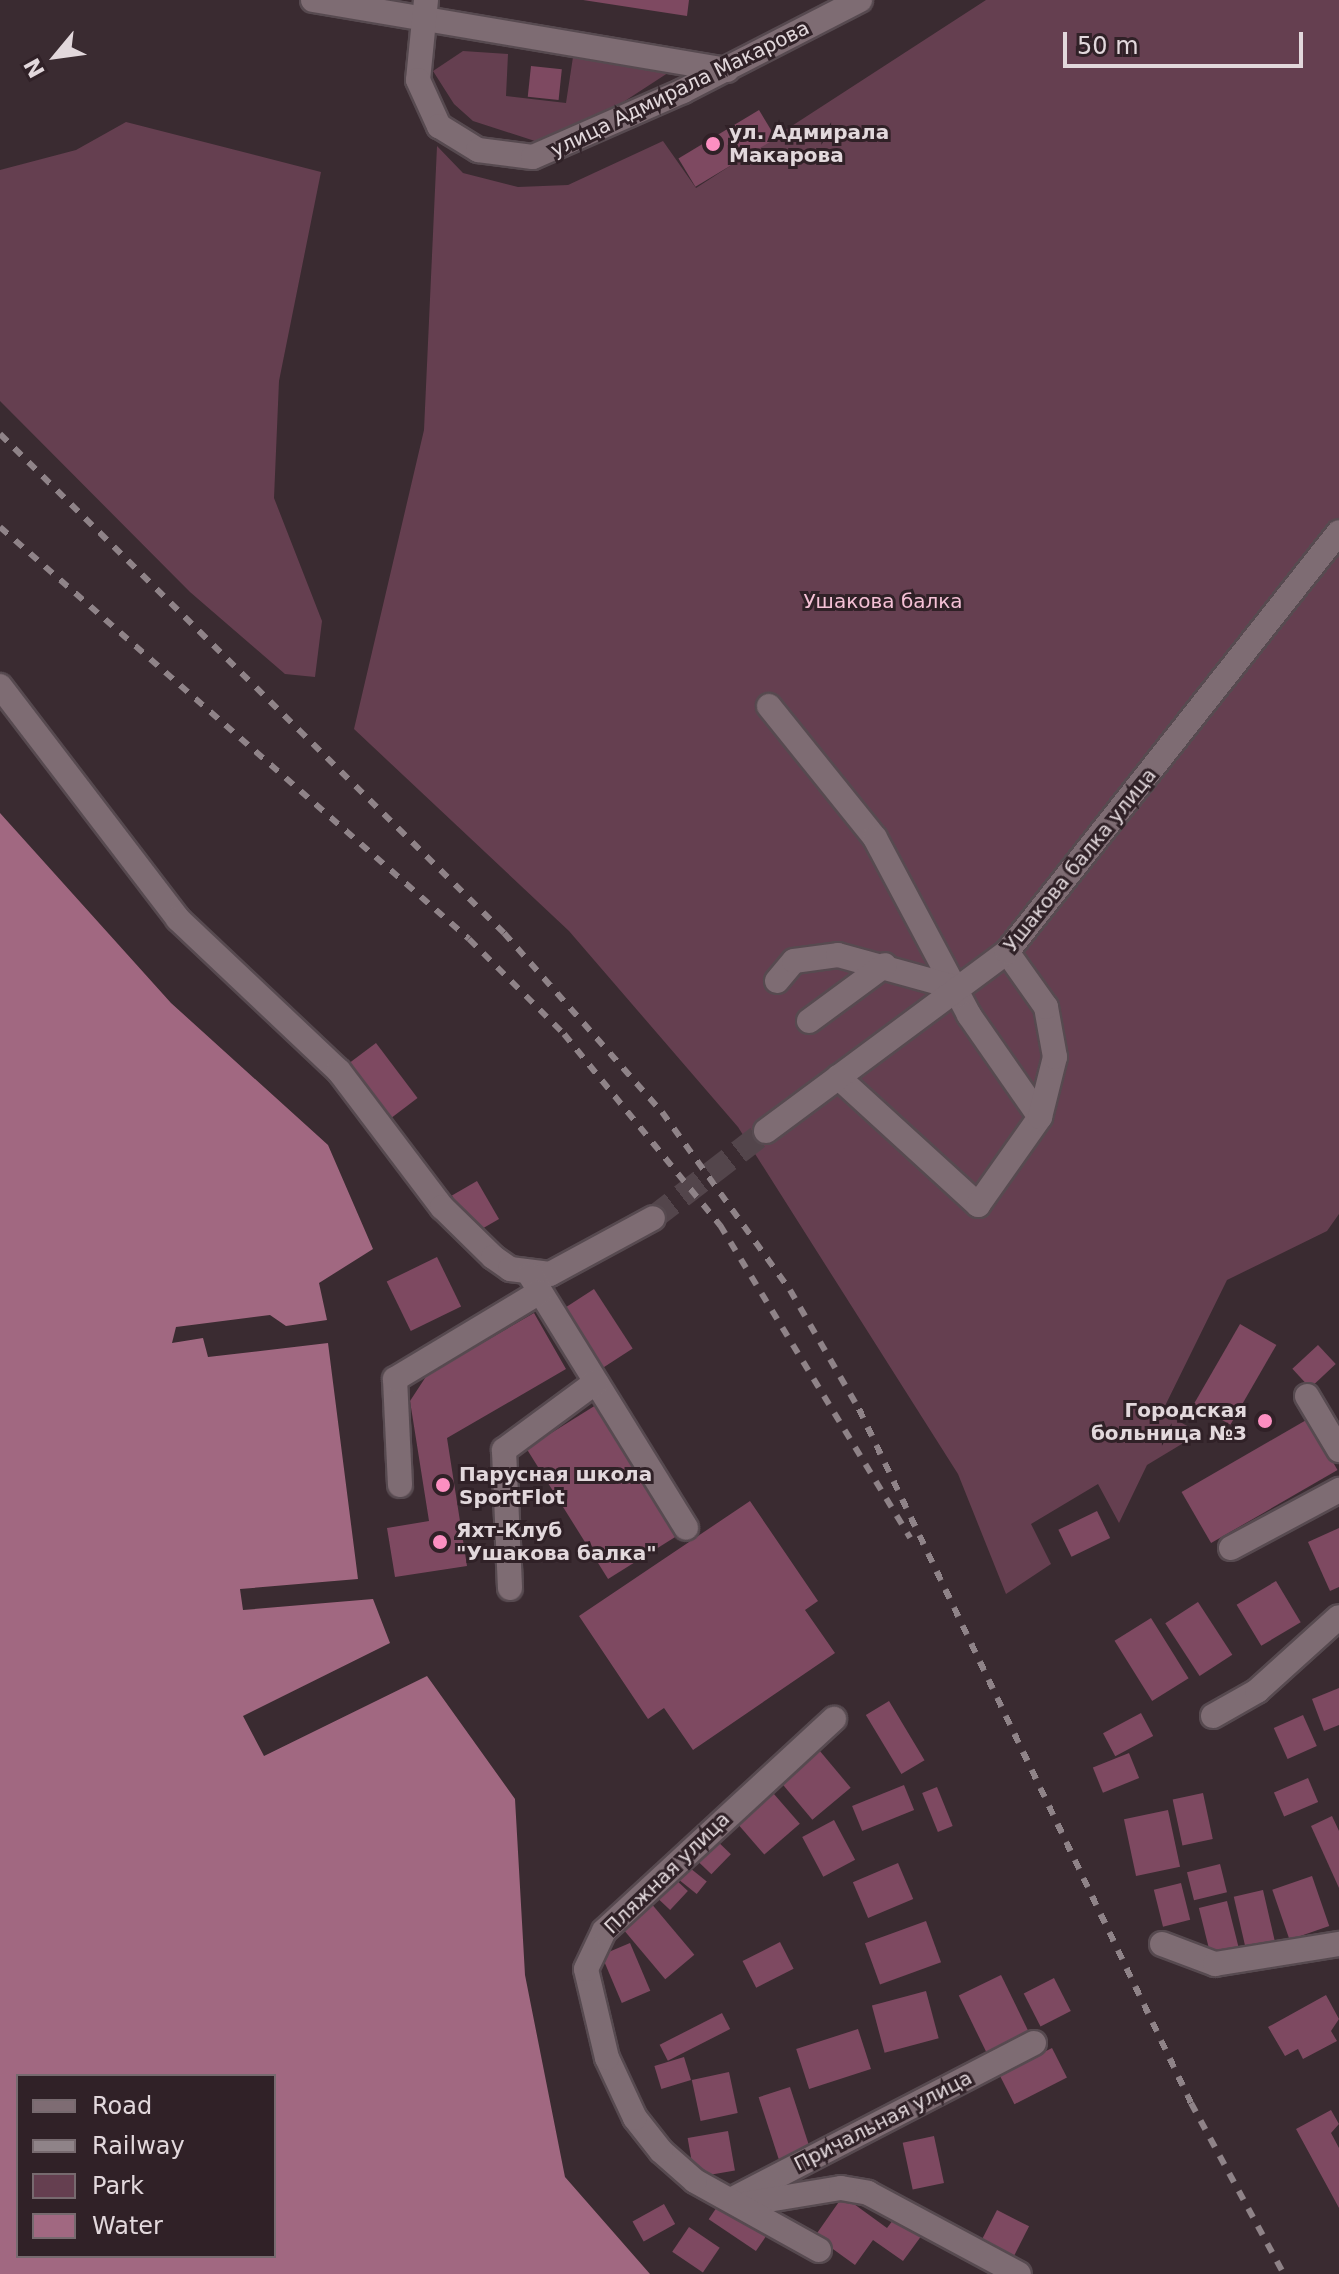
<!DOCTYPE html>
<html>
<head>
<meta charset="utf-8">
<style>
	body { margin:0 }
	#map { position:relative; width:1339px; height:2274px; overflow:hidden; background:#3a2b31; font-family:"DejaVu Sans",sans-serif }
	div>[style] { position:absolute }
	.green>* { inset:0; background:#653f50 }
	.water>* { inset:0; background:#a16881 }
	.building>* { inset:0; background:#7e4961; transform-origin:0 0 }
	.minor-tunnel>* { height:24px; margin-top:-12px; transform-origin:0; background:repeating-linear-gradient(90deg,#53454b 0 24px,transparent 0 36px) }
	.roads { filter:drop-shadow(2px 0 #574a50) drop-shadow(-2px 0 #574a50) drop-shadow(0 2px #574a50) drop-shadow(0 -2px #574a50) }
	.minor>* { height:24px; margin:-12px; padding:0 12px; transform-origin:12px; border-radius:12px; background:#7e6c73 }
	.rail>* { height:6px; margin-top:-3px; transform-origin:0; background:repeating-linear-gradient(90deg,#8f8388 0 10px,transparent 0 20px) }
	.dots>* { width:22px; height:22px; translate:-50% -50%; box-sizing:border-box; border:4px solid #302127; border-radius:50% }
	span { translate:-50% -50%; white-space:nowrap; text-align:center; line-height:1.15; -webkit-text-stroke:6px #302127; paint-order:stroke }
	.street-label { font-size:20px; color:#e2d8dc }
	.poi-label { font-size:20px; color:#e2d8dc; font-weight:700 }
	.left { translate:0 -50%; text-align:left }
	.right { translate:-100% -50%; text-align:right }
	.park-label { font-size:20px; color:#f5c1d6 }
	.legend { position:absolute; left:16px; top:2074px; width:260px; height:184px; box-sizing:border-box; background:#302127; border:2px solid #776a6f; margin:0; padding:10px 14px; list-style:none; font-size:24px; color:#e2d8dc }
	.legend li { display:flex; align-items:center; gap:16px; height:40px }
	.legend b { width:40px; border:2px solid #776a6f }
	.north { position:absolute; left:16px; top:16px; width:80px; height:80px; -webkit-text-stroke:6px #302127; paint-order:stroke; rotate:241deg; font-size:22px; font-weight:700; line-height:32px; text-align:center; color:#e2d8dc }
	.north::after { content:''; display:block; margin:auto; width:28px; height:36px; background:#e2d8dc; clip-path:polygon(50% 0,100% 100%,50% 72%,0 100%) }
	.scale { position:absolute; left:1063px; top:32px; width:240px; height:36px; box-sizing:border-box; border:4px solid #e2d8dc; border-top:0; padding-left:10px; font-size:24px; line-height:28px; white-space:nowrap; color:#e2d8dc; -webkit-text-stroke:6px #302127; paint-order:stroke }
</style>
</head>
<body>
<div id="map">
	<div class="green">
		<div style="clip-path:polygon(986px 0,1339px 0,1339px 1214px,1327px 1231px,1227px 1280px,1162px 1412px,1200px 1433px,1147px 1465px,1119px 1523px,1098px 1484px,1031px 1524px,1051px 1564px,1006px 1594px,958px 1474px,738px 1127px,569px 931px,354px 729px,424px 430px,437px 146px,463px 173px,518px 187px,568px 185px,663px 141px,696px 188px)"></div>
		<div style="clip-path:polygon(463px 51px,508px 54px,506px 96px,566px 103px,573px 57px,674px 69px,568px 138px,538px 142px,473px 121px,454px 104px,433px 71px)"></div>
		<div style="clip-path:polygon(126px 122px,321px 172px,279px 381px,274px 498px,322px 621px,315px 677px,285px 674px,190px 592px,0 401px,0 170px,76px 150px)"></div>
	</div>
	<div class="water">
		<div style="clip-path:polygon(evenodd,0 813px,171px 1003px,328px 1145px,373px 1249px,319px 1283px,327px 1320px,286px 1326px,270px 1315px,176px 1327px,172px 1343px,203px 1338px,208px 1357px,328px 1343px,358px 1579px,240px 1589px,243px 1610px,373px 1599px,390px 1643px,243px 1716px,264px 1756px,427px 1676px,515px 1799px,525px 1975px,565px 2177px,650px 2274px,0 2274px,0 813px,18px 2076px,274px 2076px,274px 2256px,18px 2256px,18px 2076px)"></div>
	</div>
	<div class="building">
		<div style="clip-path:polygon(583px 0,689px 0,687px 16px)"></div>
		<div style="left:531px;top:66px;width:31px;height:31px;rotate:6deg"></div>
		<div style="left:759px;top:110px;width:33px;height:94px;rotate:59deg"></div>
		<div style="left:376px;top:1043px;width:69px;height:33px;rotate:53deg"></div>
		<div style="left:477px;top:1181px;width:44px;height:29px;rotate:60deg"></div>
		<div style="left:437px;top:1257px;width:55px;height:56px;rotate:64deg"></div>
		<div style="left:594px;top:1289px;width:71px;height:40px;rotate:57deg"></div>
		<div style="clip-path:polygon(534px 1313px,566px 1369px,447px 1438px,467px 1566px,395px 1577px,387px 1528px,429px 1521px,410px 1401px,427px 1375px)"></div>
		<div style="left:1240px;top:1324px;width:42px;height:92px;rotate:30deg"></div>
		<div style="left:1318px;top:1345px;width:26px;height:35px;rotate:47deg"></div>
		<div style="left:596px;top:1405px;width:154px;height:82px;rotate:58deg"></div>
		<div style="left:1308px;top:1419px;width:59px;height:146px;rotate:60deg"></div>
		<div style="clip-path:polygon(750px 1501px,818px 1601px,805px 1610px,835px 1653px,693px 1750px,664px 1708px,648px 1719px,579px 1616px)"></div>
		<div style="left:1097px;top:1511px;width:30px;height:43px;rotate:64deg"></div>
		<div style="clip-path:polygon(1339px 1528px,1339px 1587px,1330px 1591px,1308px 1542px)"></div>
		<div style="left:1276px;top:1581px;width:48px;height:46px;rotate:59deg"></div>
		<div style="left:1198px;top:1602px;width:63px;height:39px;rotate:57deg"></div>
		<div style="left:1151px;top:1618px;width:71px;height:43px;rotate:58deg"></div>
		<div style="clip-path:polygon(1339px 1688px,1339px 1725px,1324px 1731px,1312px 1699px)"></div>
		<div style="left:889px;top:1701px;width:69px;height:27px;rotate:59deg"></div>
		<div style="left:1141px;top:1713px;width:26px;height:43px;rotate:62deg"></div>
		<div style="left:1303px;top:1715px;width:34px;height:32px;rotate:66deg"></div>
		<div style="left:814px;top:1744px;width:57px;height:50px;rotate:50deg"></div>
		<div style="left:1129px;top:1753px;width:27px;height:39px;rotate:68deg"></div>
		<div style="left:1308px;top:1778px;width:26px;height:37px;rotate:67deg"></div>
		<div style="left:904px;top:1785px;width:27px;height:56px;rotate:68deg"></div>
		<div style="left:767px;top:1786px;width:50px;height:47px;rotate:49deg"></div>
		<div style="left:937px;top:1787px;width:42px;height:16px;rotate:68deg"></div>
		<div style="left:1203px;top:1793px;width:47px;height:31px;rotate:78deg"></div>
		<div style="left:1168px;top:1810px;width:58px;height:45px;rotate:78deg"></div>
		<div style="clip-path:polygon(1332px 1816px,1339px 1831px,1339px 1888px,1311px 1826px)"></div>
		<div style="left:834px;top:1820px;width:45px;height:36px;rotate:62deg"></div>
		<div style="left:710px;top:1834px;width:29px;height:28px;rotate:44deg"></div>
		<div style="left:898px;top:1863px;width:39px;height:49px;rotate:67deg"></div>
		<div style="left:685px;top:1864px;width:28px;height:16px;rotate:39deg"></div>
		<div style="left:1220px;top:1864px;width:29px;height:34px;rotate:76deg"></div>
		<div style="left:1312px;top:1876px;width:53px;height:42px;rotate:71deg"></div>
		<div style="left:674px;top:1878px;width:19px;height:26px;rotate:43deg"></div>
		<div style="left:1181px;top:1883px;width:38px;height:28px;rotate:76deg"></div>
		<div style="left:1263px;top:1890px;width:57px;height:30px;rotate:77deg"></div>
		<div style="left:1227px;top:1901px;width:50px;height:29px;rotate:76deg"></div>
		<div style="left:650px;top:1902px;width:69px;height:38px;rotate:50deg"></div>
		<div style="left:926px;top:1921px;width:44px;height:65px;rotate:70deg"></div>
		<div style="left:780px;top:1942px;width:30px;height:42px;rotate:63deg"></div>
		<div style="left:630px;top:1943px;width:52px;height:31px;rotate:67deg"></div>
		<div style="left:1001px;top:1975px;width:68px;height:47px;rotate:64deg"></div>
		<div style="left:1054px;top:1978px;width:37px;height:34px;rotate:63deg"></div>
		<div style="left:926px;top:1991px;width:49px;height:56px;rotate:75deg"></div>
		<div style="clip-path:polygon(1326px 1995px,1339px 2019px,1331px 2031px,1337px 2041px,1303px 2059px,1298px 2049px,1285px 2056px,1268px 2027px)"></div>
		<div style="left:722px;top:2013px;width:18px;height:70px;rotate:63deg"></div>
		<div style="left:858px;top:2029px;width:42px;height:65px;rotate:72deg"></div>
		<div style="left:1052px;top:2048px;width:33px;height:59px;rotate:63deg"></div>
		<div style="left:684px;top:2057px;width:24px;height:31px;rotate:73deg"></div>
		<div style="left:729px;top:2072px;width:42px;height:38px;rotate:78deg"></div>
		<div style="left:790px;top:2087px;width:66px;height:33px;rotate:72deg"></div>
		<div style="clip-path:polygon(1331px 2110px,1339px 2124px,1331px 2133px,1339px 2148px,1339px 2208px,1296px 2129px)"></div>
		<div style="left:728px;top:2131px;width:40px;height:41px;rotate:80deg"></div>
		<div style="left:934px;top:2136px;width:48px;height:32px;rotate:78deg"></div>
		<div style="clip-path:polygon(843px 2196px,887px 2228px,896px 2216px,922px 2235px,903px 2261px,873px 2240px,855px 2265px,815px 2236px)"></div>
		<div style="left:721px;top:2201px;width:57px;height:22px;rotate:34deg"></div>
		<div style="left:664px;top:2204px;width:23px;height:36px;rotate:61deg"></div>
		<div style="left:997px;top:2210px;width:36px;height:36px;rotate:27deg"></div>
		<div style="left:689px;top:2227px;width:37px;height:30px;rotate:34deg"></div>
	</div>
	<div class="minor-tunnel">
		<div style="left:653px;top:1218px;width:143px;rotate:-37.6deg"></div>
	</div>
	<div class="roads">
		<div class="minor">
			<div style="left:313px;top:0;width:420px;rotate:9.6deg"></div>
			<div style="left:426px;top:0;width:80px;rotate:95.7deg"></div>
			<div style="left:418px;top:80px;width:51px;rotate:65.5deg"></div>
			<div style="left:439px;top:126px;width:46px;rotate:31.6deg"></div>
			<div style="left:478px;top:150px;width:55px;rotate:7.3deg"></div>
			<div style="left:533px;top:157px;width:164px;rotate:-23.7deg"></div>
			<div style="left:683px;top:91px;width:199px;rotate:-27.2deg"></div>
			<div style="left:0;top:686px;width:293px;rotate:52.6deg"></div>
			<div style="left:178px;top:919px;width:221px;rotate:43.4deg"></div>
			<div style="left:339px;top:1071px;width:171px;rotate:52.9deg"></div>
			<div style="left:442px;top:1207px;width:71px;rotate:44.4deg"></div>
			<div style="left:493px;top:1257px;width:21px;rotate:35deg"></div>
			<div style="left:510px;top:1269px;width:40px;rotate:7.1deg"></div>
			<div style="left:550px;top:1274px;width:117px;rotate:-28.5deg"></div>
			<div style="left:769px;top:706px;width:169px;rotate:51.2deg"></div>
			<div style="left:875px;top:838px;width:200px;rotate:62deg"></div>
			<div style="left:969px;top:1015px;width:124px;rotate:55.2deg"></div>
			<div style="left:777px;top:981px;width:26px;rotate:-50deg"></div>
			<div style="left:794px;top:961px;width:44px;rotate:-7.8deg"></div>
			<div style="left:838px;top:955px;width:120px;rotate:15.4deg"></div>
			<div style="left:809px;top:1021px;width:94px;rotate:-36.4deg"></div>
			<div style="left:838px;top:1077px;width:190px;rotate:42.4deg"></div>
			<div style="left:978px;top:1205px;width:108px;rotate:-54.8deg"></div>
			<div style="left:1040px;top:1117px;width:62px;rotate:-76deg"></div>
			<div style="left:1055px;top:1057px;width:51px;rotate:-100.2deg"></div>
			<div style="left:1046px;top:1007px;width:67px;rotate:-125.3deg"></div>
			<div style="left:766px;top:1131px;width:300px;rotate:-36.6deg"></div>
			<div style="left:1007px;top:952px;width:535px;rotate:-51.67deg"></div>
			<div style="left:530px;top:1275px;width:297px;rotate:58.3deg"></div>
			<div style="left:1307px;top:1396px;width:63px;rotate:59.3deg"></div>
			<div style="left:400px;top:1485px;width:106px;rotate:-92.7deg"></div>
			<div style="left:395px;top:1379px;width:169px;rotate:-31deg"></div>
			<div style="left:1231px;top:1548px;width:123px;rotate:-28.2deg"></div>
			<div style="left:510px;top:1588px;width:138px;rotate:-92.5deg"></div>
			<div style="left:504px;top:1450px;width:114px;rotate:-36.5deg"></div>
			<div style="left:1213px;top:1716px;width:51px;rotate:-29.6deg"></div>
			<div style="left:1257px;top:1691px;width:110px;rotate:-42.1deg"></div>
			<div style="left:1162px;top:1944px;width:57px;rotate:20.7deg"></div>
			<div style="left:1215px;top:1964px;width:126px;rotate:-9.2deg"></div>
			<div style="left:733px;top:2199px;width:339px;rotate:-27.4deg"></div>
			<div style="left:744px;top:2204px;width:98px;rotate:-9.4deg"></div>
			<div style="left:841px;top:2188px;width:27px;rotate:10deg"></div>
			<div style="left:868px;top:2193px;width:171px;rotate:28.2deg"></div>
			<div style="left:819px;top:2250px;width:142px;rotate:-150.9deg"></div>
			<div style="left:695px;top:2181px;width:45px;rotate:-138.6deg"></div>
			<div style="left:661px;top:2151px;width:42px;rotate:-128.2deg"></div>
			<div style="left:635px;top:2118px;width:66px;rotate:-115deg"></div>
			<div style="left:607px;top:2058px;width:91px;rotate:-103.3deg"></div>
			<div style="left:586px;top:1969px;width:42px;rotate:-64.7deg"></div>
			<div style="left:604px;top:1931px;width:313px;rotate:-42.7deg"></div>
		</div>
	</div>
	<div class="rail">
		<div style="left:0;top:434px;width:709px;rotate:44.71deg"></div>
		<div style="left:504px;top:933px;width:239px;rotate:48.6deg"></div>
		<div style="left:662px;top:1112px;width:219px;rotate:54.3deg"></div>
		<div style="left:790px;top:1290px;width:138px;rotate:59.9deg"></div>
		<div style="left:859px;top:1409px;width:769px;rotate:64.43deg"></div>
		<div style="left:1191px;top:2103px;width:195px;rotate:61.5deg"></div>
		<div style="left:0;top:527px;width:624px;rotate:41.3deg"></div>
		<div style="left:469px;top:939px;width:134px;rotate:45deg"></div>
		<div style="left:564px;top:1034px;width:247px;rotate:50.8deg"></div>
		<div style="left:720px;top:1225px;width:366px;rotate:58.7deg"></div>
	</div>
	<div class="dots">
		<div style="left:713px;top:144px;background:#fc8fc1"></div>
		<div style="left:1265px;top:1421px;background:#fc8fc1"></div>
		<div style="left:443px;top:1485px;background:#fc8fc1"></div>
		<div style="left:440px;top:1542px;background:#fc8fc1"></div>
	</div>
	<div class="street-label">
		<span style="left:680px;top:89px;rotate:-26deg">улица Адмирала Макарова</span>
		<span style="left:1080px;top:860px;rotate:-51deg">Ушакова балка улица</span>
		<span style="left:667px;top:1873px;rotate:-44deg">Пляжная улица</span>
		<span style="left:883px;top:2121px;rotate:-27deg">Причальная улица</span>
	</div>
	<div class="poi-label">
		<span class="left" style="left:729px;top:144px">ул. Адмирала<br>Макарова</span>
		<span class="right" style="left:1247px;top:1422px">Городская<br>больница №3</span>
		<span class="left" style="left:459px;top:1486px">Парусная школа<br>SportFlot</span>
		<span class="left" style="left:456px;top:1542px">Яхт-Клуб<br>"Ушакова балка"</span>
	</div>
	<div class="park-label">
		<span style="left:883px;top:601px">Ушакова балка</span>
	</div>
	<ul class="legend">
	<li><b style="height:10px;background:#7e6c73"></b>Road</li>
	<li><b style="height:10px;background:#8f8388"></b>Railway</li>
	<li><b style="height:22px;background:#653f50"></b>Park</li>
	<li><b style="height:22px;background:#a16881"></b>Water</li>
	</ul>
	<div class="north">N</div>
	<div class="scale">50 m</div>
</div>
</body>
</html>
